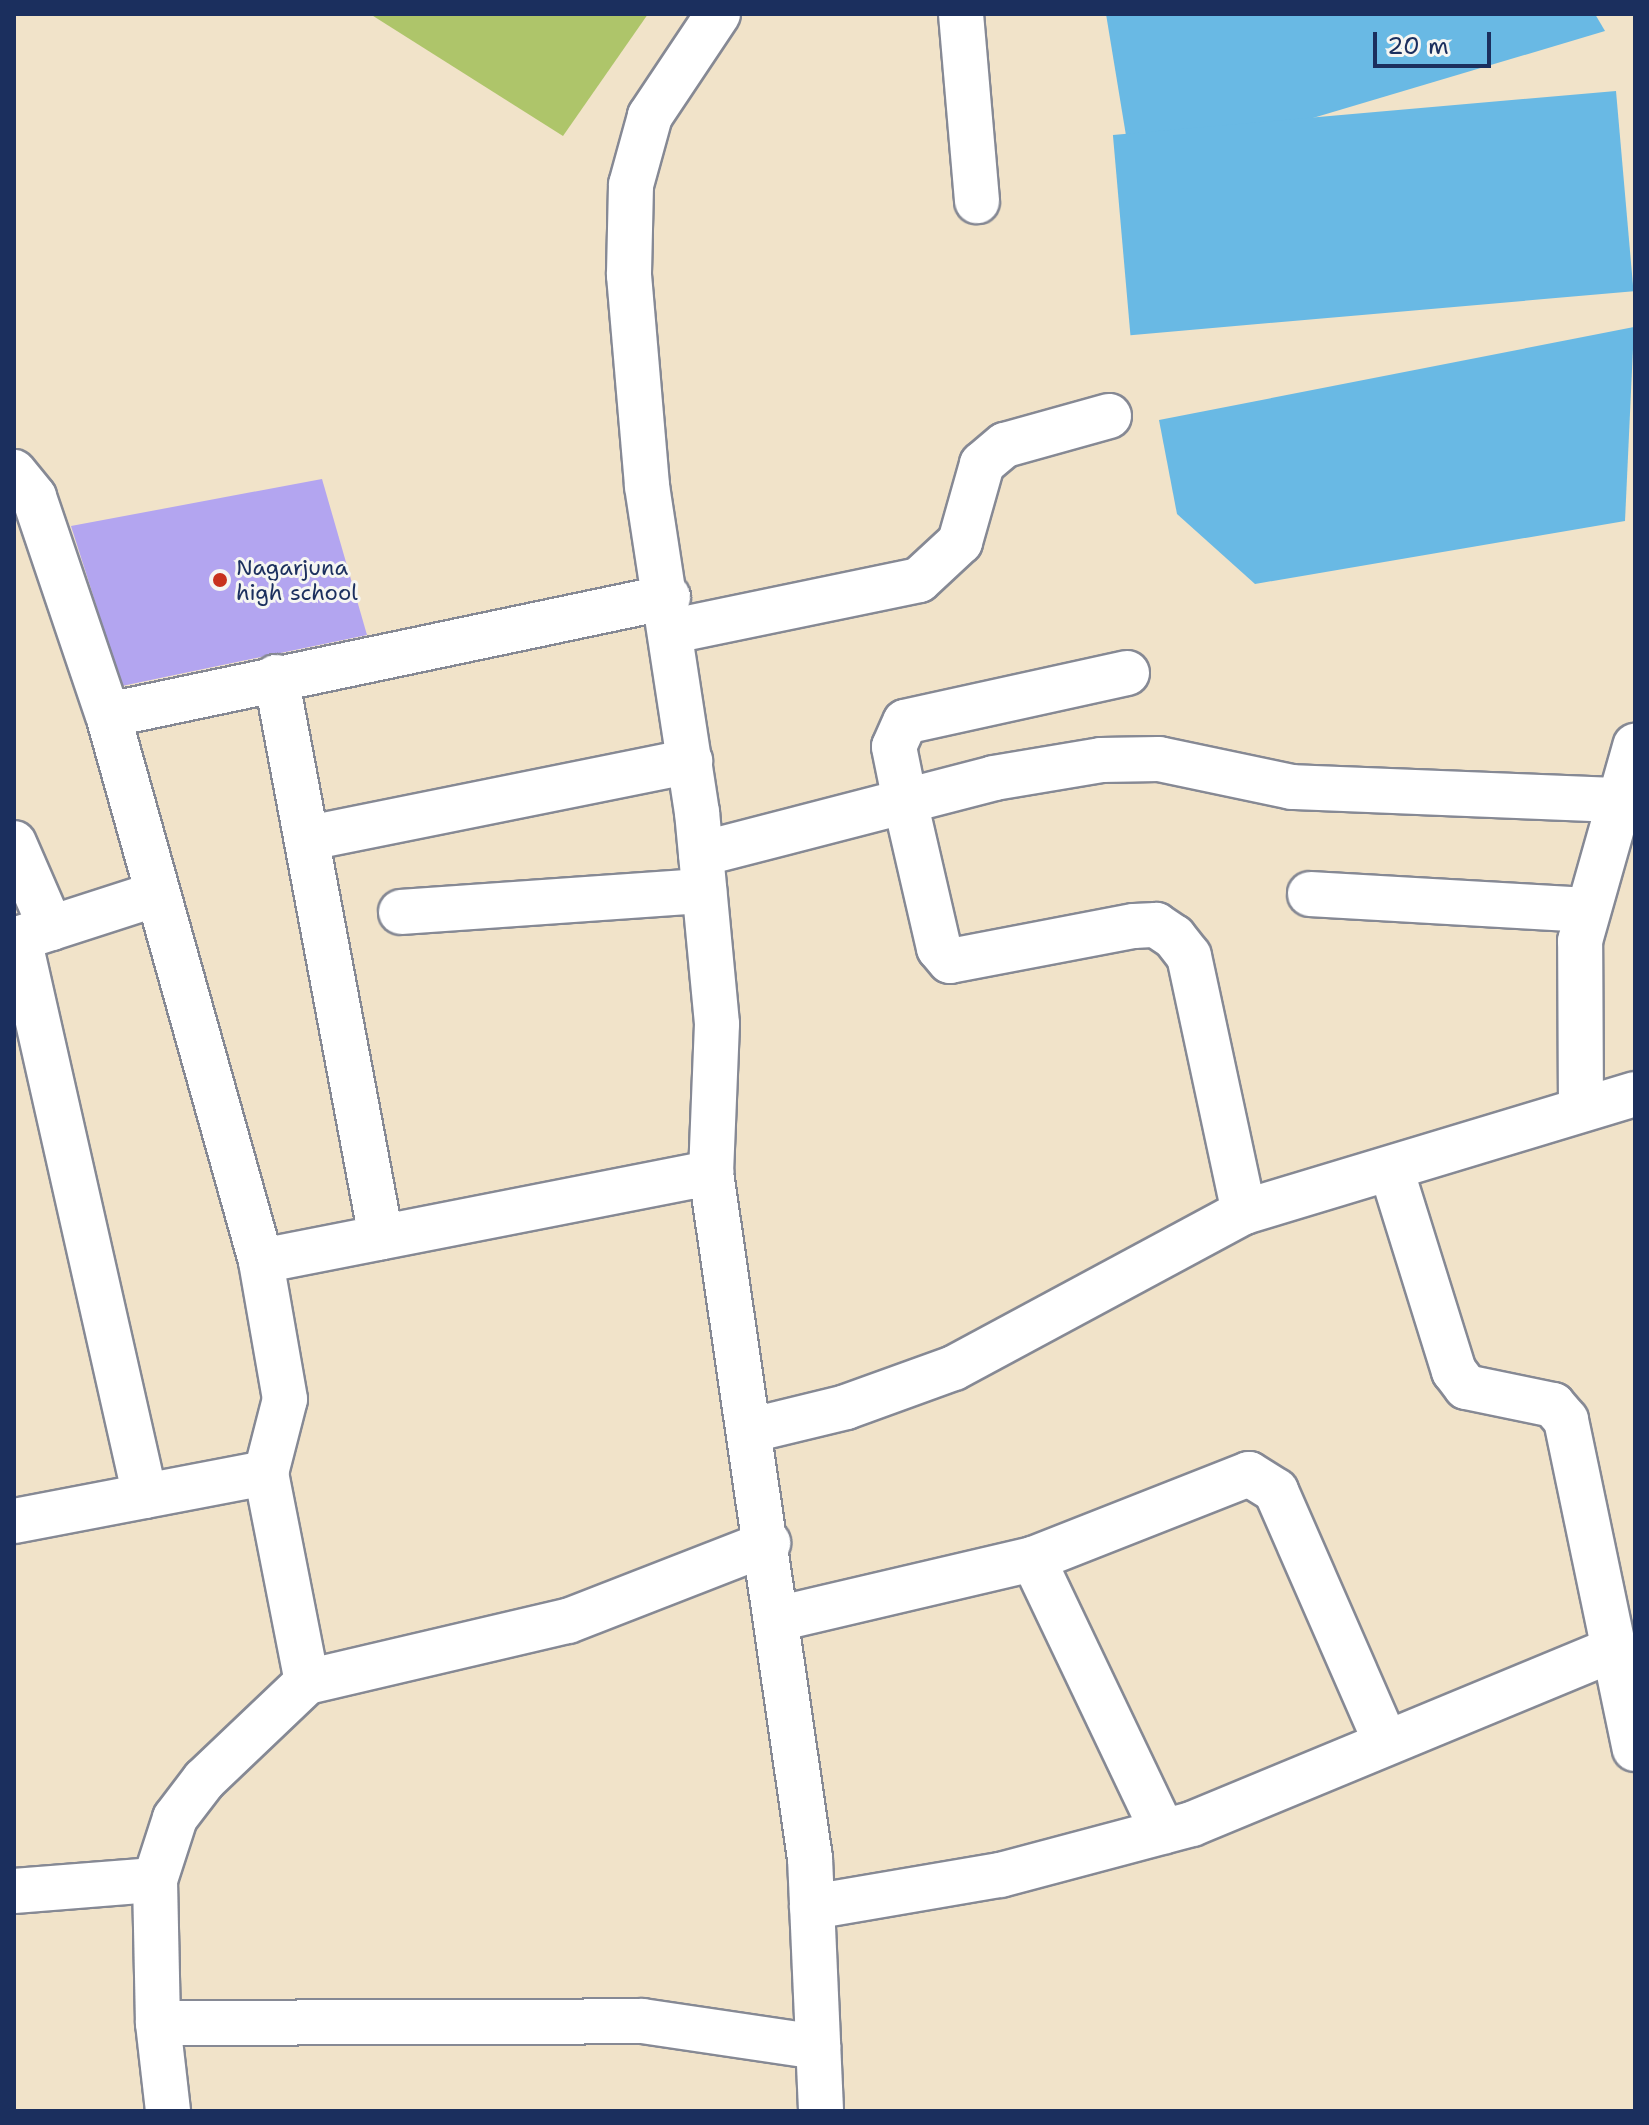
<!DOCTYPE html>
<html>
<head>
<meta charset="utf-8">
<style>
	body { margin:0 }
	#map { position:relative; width:1649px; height:2125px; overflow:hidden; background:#f1e3c9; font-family:"Shantell Sans",sans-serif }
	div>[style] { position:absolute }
	.green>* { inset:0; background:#aec56a }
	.water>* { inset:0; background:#69b9e4; transform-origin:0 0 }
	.building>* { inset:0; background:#b3a5f0 }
	.roads { filter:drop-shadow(2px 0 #868994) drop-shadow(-2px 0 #868994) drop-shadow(0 2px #868994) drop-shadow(0 -2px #868994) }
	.street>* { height:44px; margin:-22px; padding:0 22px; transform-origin:22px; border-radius:22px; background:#fff }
	.dots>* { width:22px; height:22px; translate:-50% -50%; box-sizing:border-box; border:4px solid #f6f6f2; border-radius:50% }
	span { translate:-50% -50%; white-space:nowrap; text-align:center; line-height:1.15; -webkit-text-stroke:6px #f6f6f2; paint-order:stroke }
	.poi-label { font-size:22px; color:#1b2f5e }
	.left { translate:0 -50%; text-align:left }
	.frame { position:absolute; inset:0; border:16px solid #1b2f5e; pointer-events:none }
	.scale { position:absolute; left:1373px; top:32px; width:118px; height:36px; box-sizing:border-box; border:4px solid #1b2f5e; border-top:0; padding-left:10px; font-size:24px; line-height:28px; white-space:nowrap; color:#1b2f5e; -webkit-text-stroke:6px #f6f6f2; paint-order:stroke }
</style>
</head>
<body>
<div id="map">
	<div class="green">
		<div style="clip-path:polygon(370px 14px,648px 14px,563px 136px)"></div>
	</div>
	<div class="water">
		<div style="clip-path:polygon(1106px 14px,1595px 14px,1605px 31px,1132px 172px)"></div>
		<div style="left:1616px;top:91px;width:201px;height:505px;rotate:85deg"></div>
		<div style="clip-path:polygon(1634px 327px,1625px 521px,1255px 584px,1177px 514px,1159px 420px)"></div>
	</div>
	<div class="building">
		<div style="clip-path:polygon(322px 479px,367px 635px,122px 686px,71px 526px)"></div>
	</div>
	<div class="roads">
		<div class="street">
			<div style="left:718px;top:14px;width:123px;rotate:123.7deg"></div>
			<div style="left:650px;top:116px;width:72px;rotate:105.4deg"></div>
			<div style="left:631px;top:185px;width:90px;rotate:91.3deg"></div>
			<div style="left:629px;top:275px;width:212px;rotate:85.1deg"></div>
			<div style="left:647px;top:486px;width:330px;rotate:81.3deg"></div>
			<div style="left:697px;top:812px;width:213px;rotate:84.6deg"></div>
			<div style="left:717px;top:1024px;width:149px;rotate:92.3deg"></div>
			<div style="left:711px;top:1173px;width:692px;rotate:81.78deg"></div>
			<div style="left:810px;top:1858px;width:253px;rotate:87.5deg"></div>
			<div style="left:961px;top:14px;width:188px;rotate:85.1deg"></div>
			<div style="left:14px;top:472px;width:32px;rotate:51deg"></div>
			<div style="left:34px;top:497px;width:230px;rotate:71.3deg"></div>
			<div style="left:668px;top:597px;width:572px;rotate:168.1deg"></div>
			<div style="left:108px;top:715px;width:567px;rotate:74.35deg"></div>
			<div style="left:261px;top:1261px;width:459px;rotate:-11.1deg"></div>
			<div style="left:673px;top:631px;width:251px;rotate:-11.7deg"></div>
			<div style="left:919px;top:580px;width:56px;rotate:-42.8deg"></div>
			<div style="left:960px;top:542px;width:81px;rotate:-74.2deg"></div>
			<div style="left:982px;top:464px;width:30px;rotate:-40deg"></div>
			<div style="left:1005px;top:445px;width:108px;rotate:-15.6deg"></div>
			<div style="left:1127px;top:673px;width:227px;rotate:167.6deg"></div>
			<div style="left:905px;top:722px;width:27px;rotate:114deg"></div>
			<div style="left:894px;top:747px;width:55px;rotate:78.5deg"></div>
			<div style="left:905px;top:801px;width:151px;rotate:77deg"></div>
			<div style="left:939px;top:948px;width:17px;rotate:50deg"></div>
			<div style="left:950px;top:961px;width:187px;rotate:-10.8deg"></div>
			<div style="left:1134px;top:926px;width:22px;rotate:-3deg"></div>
			<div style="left:1156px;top:925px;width:22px;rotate:34deg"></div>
			<div style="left:1174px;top:937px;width:24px;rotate:52deg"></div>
			<div style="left:1189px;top:956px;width:262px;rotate:77.9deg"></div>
			<div style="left:276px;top:677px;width:570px;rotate:79.38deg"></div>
			<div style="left:309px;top:838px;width:389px;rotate:-11.4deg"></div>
			<div style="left:14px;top:843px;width:93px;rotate:66.5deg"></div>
			<div style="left:701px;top:854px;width:303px;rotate:-14.5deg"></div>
			<div style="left:994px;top:778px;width:109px;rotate:-9.5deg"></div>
			<div style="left:1101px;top:760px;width:58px;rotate:-1deg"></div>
			<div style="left:1159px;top:759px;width:136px;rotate:11.9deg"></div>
			<div style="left:1292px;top:787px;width:327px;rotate:2.3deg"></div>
			<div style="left:1310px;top:894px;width:278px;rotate:3.3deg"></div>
			<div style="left:401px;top:912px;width:304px;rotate:-4deg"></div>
			<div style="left:19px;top:938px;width:572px;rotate:77.28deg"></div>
			<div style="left:14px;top:940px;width:149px;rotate:-17.9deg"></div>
			<div style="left:1581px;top:1109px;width:168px;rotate:-90.3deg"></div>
			<div style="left:1580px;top:941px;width:203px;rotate:-74.2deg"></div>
			<div style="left:1391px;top:1169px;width:212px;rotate:72.7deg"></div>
			<div style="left:1454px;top:1371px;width:20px;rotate:53deg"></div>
			<div style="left:1466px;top:1387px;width:89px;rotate:11.7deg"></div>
			<div style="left:1553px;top:1405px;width:20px;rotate:49deg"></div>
			<div style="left:1566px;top:1420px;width:336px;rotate:78.2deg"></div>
			<div style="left:752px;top:1430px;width:97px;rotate:-13.7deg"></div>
			<div style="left:846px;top:1407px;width:115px;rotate:-19.9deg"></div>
			<div style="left:954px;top:1368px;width:329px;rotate:-28.3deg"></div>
			<div style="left:1244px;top:1212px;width:408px;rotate:-16.8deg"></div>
			<div style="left:14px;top:1521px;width:257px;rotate:-10.8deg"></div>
			<div style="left:266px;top:1473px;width:76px;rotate:-75.6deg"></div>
			<div style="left:285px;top:1399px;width:140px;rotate:-99.9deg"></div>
			<div style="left:1033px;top:1559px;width:302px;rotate:64.5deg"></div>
			<div style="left:777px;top:1619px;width:263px;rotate:-13.2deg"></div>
			<div style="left:1033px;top:1559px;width:232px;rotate:-21.5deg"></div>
			<div style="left:1249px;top:1474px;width:32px;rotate:32deg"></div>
			<div style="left:1276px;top:1491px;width:273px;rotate:66.4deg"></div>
			<div style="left:307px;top:1682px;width:268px;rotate:-13.2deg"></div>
			<div style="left:568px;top:1621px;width:215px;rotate:-21.3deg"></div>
			<div style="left:155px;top:1880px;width:143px;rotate:88.8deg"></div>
			<div style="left:158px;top:2023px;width:484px;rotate:-0.2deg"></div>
			<div style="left:642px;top:2021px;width:178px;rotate:8.4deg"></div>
			<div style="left:14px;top:1891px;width:141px;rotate:-4.5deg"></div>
			<div style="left:155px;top:1880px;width:65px;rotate:-72.1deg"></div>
			<div style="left:175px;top:1818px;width:48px;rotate:-52.7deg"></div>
			<div style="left:204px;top:1780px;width:142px;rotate:-43.6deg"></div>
			<div style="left:307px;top:1682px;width:213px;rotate:-101.1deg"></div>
			<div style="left:812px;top:1907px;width:191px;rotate:-9.7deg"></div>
			<div style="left:1000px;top:1875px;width:199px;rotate:-14.9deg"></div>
			<div style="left:1192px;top:1824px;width:457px;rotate:-22.5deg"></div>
			<div style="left:158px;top:2023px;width:89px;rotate:83.5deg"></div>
		</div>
	</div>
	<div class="dots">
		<div style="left:220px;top:580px;background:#c8321e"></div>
	</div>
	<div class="poi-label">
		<span class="left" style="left:236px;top:580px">Nagarjuna<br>high school</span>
	</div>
	<div class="frame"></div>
	<div class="scale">20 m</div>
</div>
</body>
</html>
